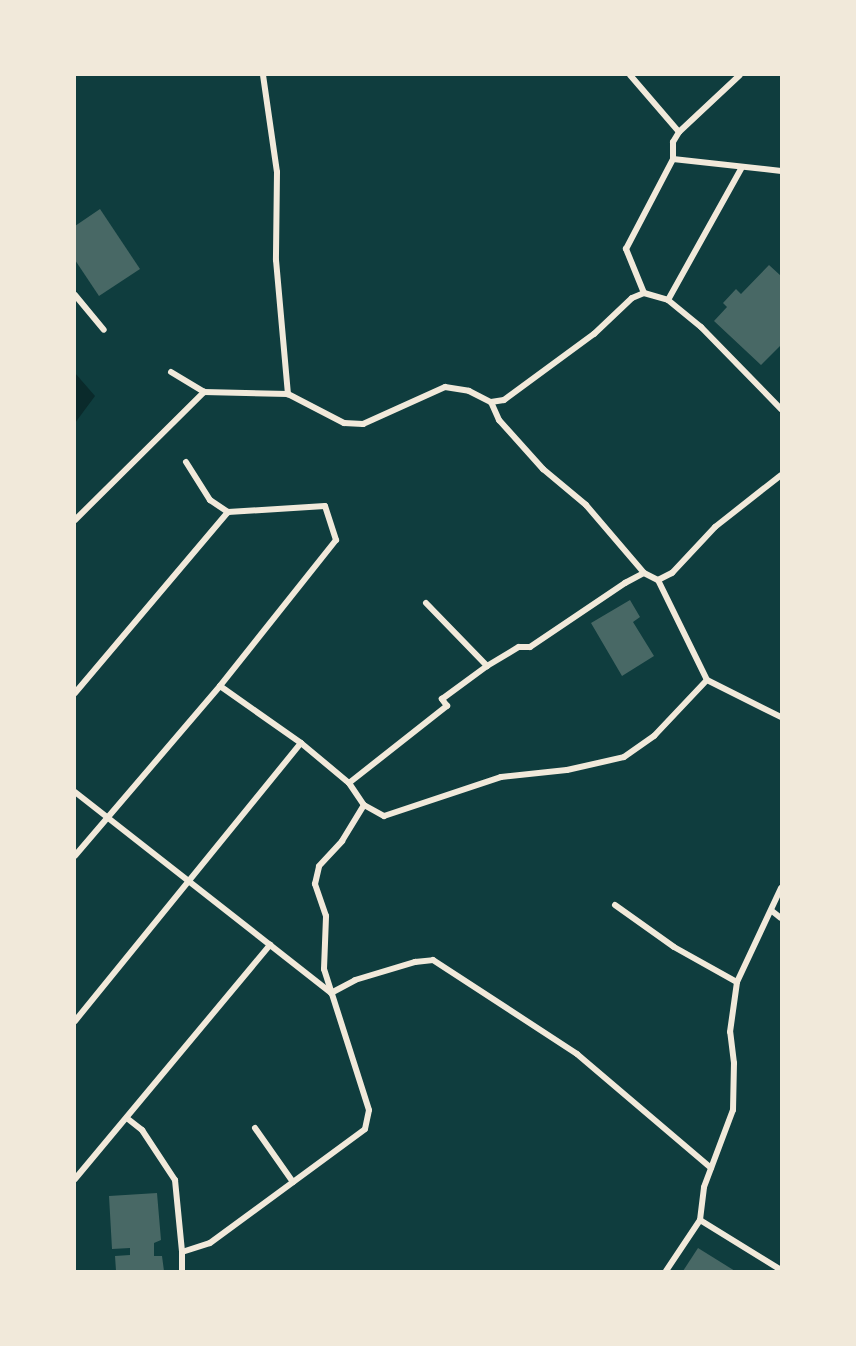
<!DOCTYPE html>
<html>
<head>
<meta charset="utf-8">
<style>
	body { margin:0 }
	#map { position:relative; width:856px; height:1346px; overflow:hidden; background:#0f3d3e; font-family:Arial,sans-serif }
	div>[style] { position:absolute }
	.water>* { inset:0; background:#0a2a2b }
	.building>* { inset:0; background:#486865 }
	.minor>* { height:6px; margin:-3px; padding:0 3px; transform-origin:3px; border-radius:3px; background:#f1e9da }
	span { translate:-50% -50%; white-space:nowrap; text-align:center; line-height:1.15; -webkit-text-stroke:4.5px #f1e9da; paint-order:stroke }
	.frame { position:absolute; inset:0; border:76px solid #f1e9da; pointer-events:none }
</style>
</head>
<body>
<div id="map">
	<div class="water">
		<div style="clip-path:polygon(75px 373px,95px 396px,75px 423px)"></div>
	</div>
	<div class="building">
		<div style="clip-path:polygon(100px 209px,140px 269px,99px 296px,75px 260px,75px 226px)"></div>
		<div style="clip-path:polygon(769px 265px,781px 276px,781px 345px,761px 365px,714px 321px,727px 307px,723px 303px,736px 289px,741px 294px)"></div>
		<div style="clip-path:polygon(630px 600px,640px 617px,633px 622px,654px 656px,622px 676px,591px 623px)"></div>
		<div style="clip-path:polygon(157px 1193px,161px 1240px,154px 1243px,154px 1256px,162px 1256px,164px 1271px,116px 1271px,115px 1256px,130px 1255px,130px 1248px,112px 1249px,109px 1196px)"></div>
		<div style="clip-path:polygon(698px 1248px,735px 1271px,683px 1271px)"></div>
	</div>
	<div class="minor">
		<div style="left:263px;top:75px;width:98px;rotate:81.8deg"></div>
		<div style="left:277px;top:172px;width:88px;rotate:90.7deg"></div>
		<div style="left:276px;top:260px;width:135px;rotate:84.9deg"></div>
		<div style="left:630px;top:75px;width:75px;rotate:49.3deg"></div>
		<div style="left:673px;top:159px;width:17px;rotate:-90deg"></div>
		<div style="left:673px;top:142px;width:12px;rotate:-59deg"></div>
		<div style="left:679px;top:132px;width:83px;rotate:-43.1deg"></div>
		<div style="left:644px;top:293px;width:48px;rotate:-112.2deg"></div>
		<div style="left:626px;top:249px;width:102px;rotate:-62.4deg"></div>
		<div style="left:673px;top:159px;width:109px;rotate:6.3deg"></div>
		<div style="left:75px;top:295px;width:45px;rotate:50.4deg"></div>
		<div style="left:668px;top:300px;width:152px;rotate:-60.9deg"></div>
		<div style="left:171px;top:372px;width:39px;rotate:31deg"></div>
		<div style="left:204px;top:392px;width:84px;rotate:1.4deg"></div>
		<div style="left:288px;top:394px;width:63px;rotate:27.4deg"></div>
		<div style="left:344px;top:423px;width:19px;rotate:3deg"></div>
		<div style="left:363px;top:424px;width:90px;rotate:-24.3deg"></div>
		<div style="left:445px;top:387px;width:24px;rotate:9deg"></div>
		<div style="left:469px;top:391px;width:25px;rotate:27deg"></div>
		<div style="left:491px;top:402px;width:13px;rotate:-9deg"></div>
		<div style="left:504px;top:400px;width:112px;rotate:-36.3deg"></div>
		<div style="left:594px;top:334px;width:52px;rotate:-43.5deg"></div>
		<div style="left:632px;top:298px;width:13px;rotate:-23deg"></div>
		<div style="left:644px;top:293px;width:25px;rotate:16deg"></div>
		<div style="left:668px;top:300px;width:43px;rotate:39.3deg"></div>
		<div style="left:701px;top:327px;width:115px;rotate:45.7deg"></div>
		<div style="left:491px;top:402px;width:20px;rotate:66deg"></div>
		<div style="left:499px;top:420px;width:66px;rotate:48.1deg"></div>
		<div style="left:543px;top:469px;width:56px;rotate:39.9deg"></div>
		<div style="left:586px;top:505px;width:89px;rotate:49.5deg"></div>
		<div style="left:186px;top:462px;width:45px;rotate:57.7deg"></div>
		<div style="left:210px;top:500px;width:22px;rotate:34deg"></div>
		<div style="left:75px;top:520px;width:182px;rotate:-44.8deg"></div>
		<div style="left:658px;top:580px;width:111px;rotate:63.9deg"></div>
		<div style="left:707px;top:680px;width:83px;rotate:26.6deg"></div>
		<div style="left:426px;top:603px;width:88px;rotate:45.9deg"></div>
		<div style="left:75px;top:693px;width:237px;rotate:-49.8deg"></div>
		<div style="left:228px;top:512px;width:97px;rotate:-3.5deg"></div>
		<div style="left:325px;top:506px;width:36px;rotate:72deg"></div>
		<div style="left:336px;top:540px;width:186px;rotate:128.5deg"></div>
		<div style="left:220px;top:686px;width:223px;rotate:130.5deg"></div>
		<div style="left:301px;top:743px;width:62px;rotate:39.8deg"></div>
		<div style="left:349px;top:783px;width:27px;rotate:56deg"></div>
		<div style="left:364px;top:805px;width:23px;rotate:29deg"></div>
		<div style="left:384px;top:816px;width:123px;rotate:-18.4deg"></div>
		<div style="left:501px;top:777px;width:66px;rotate:-6.1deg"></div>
		<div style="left:567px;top:770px;width:58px;rotate:-12.8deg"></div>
		<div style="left:624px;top:757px;width:37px;rotate:-35deg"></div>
		<div style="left:654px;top:736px;width:77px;rotate:-46.6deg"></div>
		<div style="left:349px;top:783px;width:125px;rotate:-38.2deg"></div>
		<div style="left:447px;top:706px;width:9px;rotate:-126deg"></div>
		<div style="left:442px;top:699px;width:56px;rotate:-36.3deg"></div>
		<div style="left:487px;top:666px;width:37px;rotate:-31deg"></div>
		<div style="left:519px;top:647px;width:11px"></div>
		<div style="left:530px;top:647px;width:115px;rotate:-34deg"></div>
		<div style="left:625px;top:583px;width:21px;rotate:-28deg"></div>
		<div style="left:644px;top:573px;width:16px;rotate:27deg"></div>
		<div style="left:658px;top:580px;width:16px;rotate:-27deg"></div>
		<div style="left:672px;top:573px;width:63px;rotate:-46.9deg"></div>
		<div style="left:715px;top:527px;width:84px;rotate:-38.2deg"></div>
		<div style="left:75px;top:792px;width:325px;rotate:38.1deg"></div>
		<div style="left:615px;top:905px;width:72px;rotate:35.4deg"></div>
		<div style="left:674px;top:947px;width:72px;rotate:29.1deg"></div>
		<div style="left:772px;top:911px;width:11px;rotate:38deg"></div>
		<div style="left:331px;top:993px;width:27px;rotate:-28deg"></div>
		<div style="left:355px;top:980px;width:63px;rotate:-16.7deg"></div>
		<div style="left:415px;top:962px;width:18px;rotate:-6deg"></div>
		<div style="left:433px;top:960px;width:172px;rotate:33.1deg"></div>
		<div style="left:577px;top:1054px;width:176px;rotate:40.4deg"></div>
		<div style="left:75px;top:1021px;width:358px;rotate:-50.9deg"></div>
		<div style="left:301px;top:743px;width:99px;rotate:-144.9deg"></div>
		<div style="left:128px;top:1119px;width:18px;rotate:38deg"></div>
		<div style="left:142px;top:1130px;width:60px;rotate:56.6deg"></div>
		<div style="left:175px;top:1180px;width:72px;rotate:84.4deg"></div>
		<div style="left:182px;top:1252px;width:29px;rotate:-18deg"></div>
		<div style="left:210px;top:1243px;width:192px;rotate:-36.3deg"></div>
		<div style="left:365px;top:1129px;width:19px;rotate:-78deg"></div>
		<div style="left:369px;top:1110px;width:148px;rotate:-107.7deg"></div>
		<div style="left:324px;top:969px;width:53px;rotate:-87.8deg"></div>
		<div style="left:326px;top:916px;width:34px;rotate:-109deg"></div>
		<div style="left:315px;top:884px;width:18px;rotate:-77deg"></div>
		<div style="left:319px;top:866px;width:34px;rotate:-47deg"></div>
		<div style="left:342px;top:841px;width:42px;rotate:-58.6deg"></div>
		<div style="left:255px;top:1128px;width:66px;rotate:54.9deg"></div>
		<div style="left:75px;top:1179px;width:305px;rotate:-50.2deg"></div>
		<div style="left:700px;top:1220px;width:95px;rotate:31.7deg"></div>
		<div style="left:182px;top:1252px;width:19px;rotate:90deg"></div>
		<div style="left:666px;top:1271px;width:61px;rotate:-56.3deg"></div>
		<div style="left:700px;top:1220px;width:33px;rotate:-83deg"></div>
		<div style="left:704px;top:1187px;width:82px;rotate:-69.4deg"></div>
		<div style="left:733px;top:1110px;width:47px;rotate:-88.8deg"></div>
		<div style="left:734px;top:1063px;width:31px;rotate:-97deg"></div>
		<div style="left:730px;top:1032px;width:50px;rotate:-82deg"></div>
		<div style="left:737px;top:982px;width:104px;rotate:-64.9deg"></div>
	</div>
	<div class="frame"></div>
</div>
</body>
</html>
